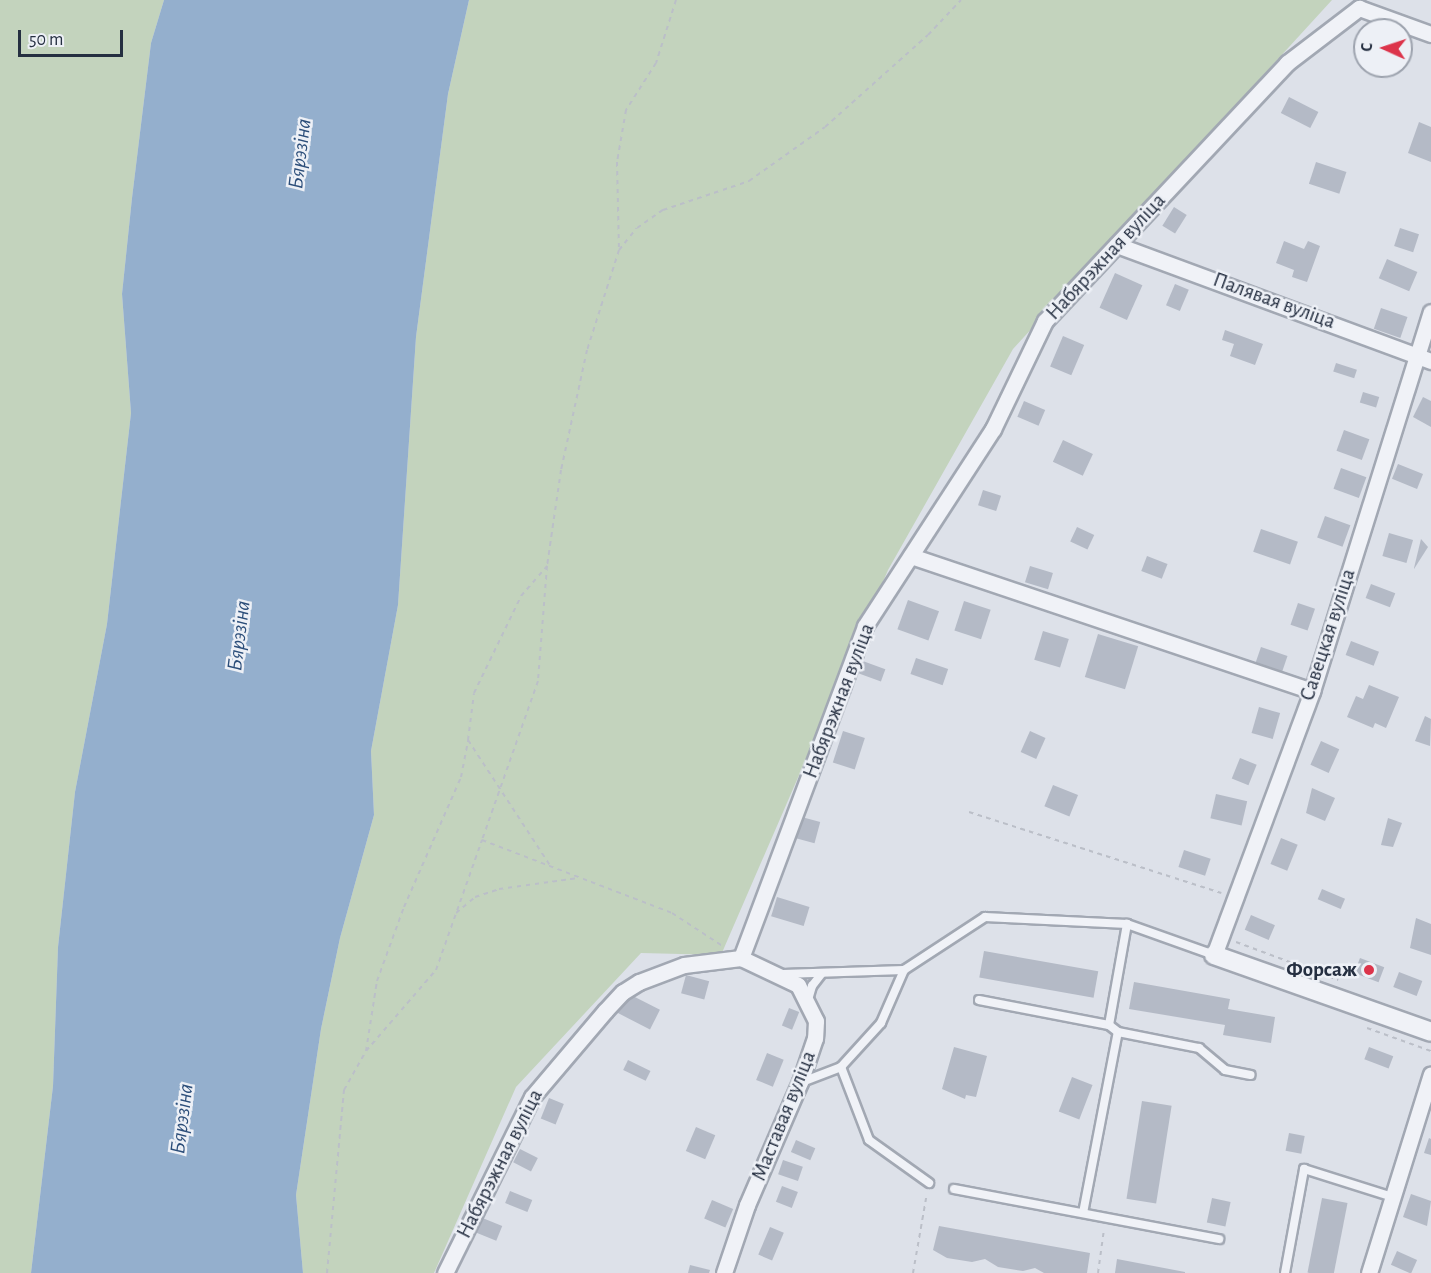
<!DOCTYPE html>
<html>
<head>
<meta charset="utf-8">
<style>
	body { margin:0 }
	#map { position:relative; width:1431px; height:1273px; overflow:hidden; background:#dde1e9; font-family:"Alegreya Sans",sans-serif }
	div>[style] { position:absolute }
	.green>* { inset:0; background:#c3d3bd }
	.water>* { inset:0; background:#94afcd }
	.building>* { inset:0; background:#b4bac6; transform-origin:0 0 }
	.path>* { height:2px; margin-top:-1px; transform-origin:0; background:repeating-linear-gradient(90deg,#bbbfc8 0 4.5px,transparent 0 9px) }
	.roads { filter:drop-shadow(2px 0 #a2a8b3) drop-shadow(-2px 0 #a2a8b3) drop-shadow(0 2px #a2a8b3) drop-shadow(0 -2px #a2a8b3) }
	.service>* { height:8px; margin:-4px; padding:0 4px; transform-origin:4px; border-radius:4px; background:#f0f2f7 }
	.minor>* { height:15px; margin:-7.5px; padding:0 7.5px; transform-origin:7.5px; border-radius:7.5px; background:#f0f2f7 }
	.tertiary>* { height:18px; margin:-9px; padding:0 9px; transform-origin:9px; border-radius:9px; background:#f0f2f7 }
	.dots>* { width:16px; height:16px; translate:-50% -50%; box-sizing:border-box; border:3px solid #edf0f6; border-radius:50% }
	span { translate:-50% -50%; white-space:nowrap; text-align:center; line-height:1.15; -webkit-text-stroke:5px #edf0f6; paint-order:stroke }
	.street-label { font-size:21px; color:#252f41 }
	.poi-label { font-size:21px; color:#252f41; font-weight:700 }
	.right { translate:-100% -50%; text-align:right }
	.water-label { font-size:22px; color:#2b4d79; font-style:italic }
	.north { position:absolute; left:1353px; top:18px; width:60px; height:60px; box-sizing:border-box; background:#edf0f6; border:2px solid #9da3ae; border-radius:50%; rotate:273deg; font-size:16px; font-weight:700; line-height:24px; text-align:center; color:#252f41 }
	.north::after { content:''; display:block; margin:auto; width:21px; height:27px; background:#dc344b; clip-path:polygon(50% 0,100% 100%,50% 72%,0 100%) }
	.scale { position:absolute; left:18px; top:30px; width:105px; height:27px; box-sizing:border-box; border:3px solid #252f41; border-top:0; padding-left:8px; font-size:18px; line-height:21px; white-space:nowrap; color:#252f41; -webkit-text-stroke:4px #edf0f6; paint-order:stroke }
</style>
</head>
<body>
<div id="map">
	<div class="green">
		<div style="clip-path:polygon(0 0,164px 0,151px 43px,132px 198px,122px 294px,131px 413px,107px 624px,75px 792px,58px 947px,53px 1086px,31px 1273px,0 1273px)"></div>
		<div style="clip-path:polygon(469px 0,1332px 0,1013px 349px,888px 570px,721px 955px,641px 953px,516px 1087px,434px 1273px,303px 1273px,296px 1195px,321px 1029px,340px 938px,374px 815px,371px 751px,398px 605px,416px 337px,448px 94px)"></div>
	</div>
	<div class="water">
		<div style="clip-path:polygon(164px 0,469px 0,448px 94px,416px 337px,398px 605px,371px 751px,374px 815px,340px 938px,321px 1029px,296px 1195px,303px 1273px,31px 1273px,53px 1086px,58px 947px,75px 792px,107px 624px,131px 413px,122px 294px,132px 198px,151px 43px)"></div>
	</div>
	<div class="building">
		<div style="left:1289px;top:97px;width:33px;height:18px;rotate:27deg"></div>
		<div style="clip-path:polygon(1419px 122px,1431px 127px,1431px 162px,1408px 153px)"></div>
		<div style="left:1316px;top:162px;width:32px;height:23px;rotate:18deg"></div>
		<div style="left:1174px;top:207px;width:15px;height:22px;rotate:32deg"></div>
		<div style="left:1400px;top:228px;width:20px;height:19px;rotate:18deg"></div>
		<div style="clip-path:polygon(1284px 241px,1304px 249px,1308px 241px,1320px 246px,1307px 282px,1292px 277px,1294px 270px,1276px 263px)"></div>
		<div style="left:1387px;top:259px;width:33px;height:21px;rotate:23deg"></div>
		<div style="left:1115px;top:273px;width:30px;height:38px;rotate:24deg"></div>
		<div style="left:1175px;top:284px;width:15px;height:23px;rotate:23deg"></div>
		<div style="left:1381px;top:308px;width:28px;height:22px;rotate:19deg"></div>
		<div style="clip-path:polygon(1225px 330px,1263px 344px,1255px 365px,1230px 356px,1234px 344px,1222px 340px)"></div>
		<div style="left:1063px;top:336px;width:23px;height:33px;rotate:23deg"></div>
		<div style="left:1336px;top:363px;width:22px;height:9px;rotate:18deg"></div>
		<div style="left:1363px;top:392px;width:17px;height:11px;rotate:17deg"></div>
		<div style="clip-path:polygon(1423px 397px,1431px 401px,1431px 427px,1413px 417px)"></div>
		<div style="left:1024px;top:401px;width:23px;height:17px;rotate:23deg"></div>
		<div style="left:1344px;top:430px;width:27px;height:22px;rotate:20deg"></div>
		<div style="left:1063px;top:440px;width:33px;height:24px;rotate:25deg"></div>
		<div style="left:1398px;top:464px;width:27px;height:16px;rotate:22deg"></div>
		<div style="left:1341px;top:468px;width:27px;height:22px;rotate:20deg"></div>
		<div style="left:983px;top:490px;width:19px;height:16px;rotate:18deg"></div>
		<div style="left:1325px;top:516px;width:27px;height:23px;rotate:20deg"></div>
		<div style="left:1077px;top:527px;width:19px;height:16px;rotate:25deg"></div>
		<div style="left:1261px;top:529px;width:39px;height:24px;rotate:19deg"></div>
		<div style="left:1389px;top:533px;width:25px;height:24px;rotate:16deg"></div>
		<div style="clip-path:polygon(1421px 539px,1428px 547px,1414px 569px,1414px 568px)"></div>
		<div style="left:1147px;top:556px;width:22px;height:16px;rotate:21deg"></div>
		<div style="left:1030px;top:566px;width:24px;height:17px;rotate:17deg"></div>
		<div style="left:1371px;top:584px;width:26px;height:15px;rotate:21deg"></div>
		<div style="left:908px;top:600px;width:33px;height:31px;rotate:20deg"></div>
		<div style="left:964px;top:601px;width:28px;height:31px;rotate:18deg"></div>
		<div style="left:1298px;top:603px;width:18px;height:23px;rotate:19deg"></div>
		<div style="left:1043px;top:631px;width:27px;height:30px;rotate:17deg"></div>
		<div style="left:1098px;top:634px;width:42px;height:45px;rotate:17deg"></div>
		<div style="left:1351px;top:641px;width:30px;height:15px;rotate:21deg"></div>
		<div style="left:1261px;top:647px;width:28px;height:18px;rotate:19deg"></div>
		<div style="left:916px;top:658px;width:34px;height:17px;rotate:19deg"></div>
		<div style="left:860px;top:660px;width:27px;height:13px;rotate:20deg"></div>
		<div style="clip-path:polygon(1369px 685px,1399px 697px,1386px 728px,1375px 723px,1373px 728px,1347px 717px,1356px 696px,1363px 699px)"></div>
		<div style="left:1259px;top:707px;width:22px;height:27px;rotate:16deg"></div>
		<div style="clip-path:polygon(1425px 716px,1431px 719px,1430px 746px,1415px 741px)"></div>
		<div style="left:843px;top:731px;width:23px;height:33px;rotate:18deg"></div>
		<div style="left:1030px;top:731px;width:17px;height:23px;rotate:24deg"></div>
		<div style="left:1321px;top:741px;width:20px;height:26px;rotate:24deg"></div>
		<div style="left:1240px;top:758px;width:18px;height:22px;rotate:22deg"></div>
		<div style="left:1053px;top:785px;width:27px;height:23px;rotate:22deg"></div>
		<div style="clip-path:polygon(1312px 788px,1335px 798px,1325px 821px,1306px 813px)"></div>
		<div style="left:1216px;top:794px;width:32px;height:25px;rotate:13deg"></div>
		<div style="left:798px;top:816px;width:23px;height:22px;rotate:15deg"></div>
		<div style="clip-path:polygon(1388px 818px,1402px 823px,1393px 847px,1381px 845px)"></div>
		<div style="left:1281px;top:838px;width:18px;height:28px;rotate:22deg"></div>
		<div style="left:1184px;top:850px;width:28px;height:18px;rotate:18deg"></div>
		<div style="left:1322px;top:889px;width:25px;height:11px;rotate:23deg"></div>
		<div style="left:777px;top:897px;width:34px;height:20px;rotate:17deg"></div>
		<div style="left:1251px;top:915px;width:26px;height:16px;rotate:23deg"></div>
		<div style="clip-path:polygon(1416px 918px,1431px 924px,1431px 955px,1410px 948px)"></div>
		<div style="left:984px;top:951px;width:116px;height:27px;rotate:10deg"></div>
		<div style="left:1360px;top:958px;width:26px;height:16px;rotate:21deg"></div>
		<div style="left:1399px;top:972px;width:25px;height:16px;rotate:21deg"></div>
		<div style="left:686px;top:975px;width:24px;height:19px;rotate:15deg"></div>
		<div style="clip-path:polygon(1134px 982px,1230px 999px,1228px 1009px,1275px 1017px,1271px 1043px,1223px 1035px,1225px 1025px,1129px 1009px)"></div>
		<div style="left:627px;top:993px;width:37px;height:22px;rotate:27deg"></div>
		<div style="left:789px;top:1008px;width:11px;height:19px;rotate:22deg"></div>
		<div style="clip-path:polygon(954px 1047px,987px 1056px,976px 1097px,966px 1095px,965px 1099px,942px 1089px)"></div>
		<div style="left:1369px;top:1047px;width:26px;height:13px;rotate:21deg"></div>
		<div style="left:767px;top:1053px;width:18px;height:29px;rotate:22deg"></div>
		<div style="left:628px;top:1060px;width:25px;height:11px;rotate:26deg"></div>
		<div style="left:1072px;top:1077px;width:22px;height:37px;rotate:21deg"></div>
		<div style="left:549px;top:1098px;width:16px;height:22px;rotate:22deg"></div>
		<div style="left:1142px;top:1101px;width:30px;height:99px;rotate:9deg"></div>
		<div style="left:696px;top:1127px;width:21px;height:26px;rotate:23deg"></div>
		<div style="left:1289px;top:1133px;width:16px;height:18px;rotate:11deg"></div>
		<div style="clip-path:polygon(1429px 1138px,1431px 1139px,1431px 1155px,1424px 1153px)"></div>
		<div style="left:796px;top:1140px;width:21px;height:13px;rotate:23deg"></div>
		<div style="left:520px;top:1149px;width:20px;height:15px;rotate:27deg"></div>
		<div style="left:783px;top:1160px;width:21px;height:15px;rotate:19deg"></div>
		<div style="left:782px;top:1186px;width:17px;height:17px;rotate:21deg"></div>
		<div style="left:510px;top:1191px;width:24px;height:13px;rotate:22deg"></div>
		<div style="clip-path:polygon(1411px 1194px,1431px 1201px,1427px 1226px,1403px 1217px)"></div>
		<div style="left:1212px;top:1198px;width:19px;height:25px;rotate:12deg"></div>
		<div style="left:1322px;top:1198px;width:26px;height:76px;rotate:11deg"></div>
		<div style="left:712px;top:1200px;width:23px;height:20px;rotate:23deg"></div>
		<div style="left:480px;top:1217px;width:24px;height:16px;rotate:22deg"></div>
		<div style="clip-path:polygon(939px 1226px,1090px 1253px,1087px 1273px,1044px 1273px,1035px 1268px,1023px 1271px,998px 1267px,985px 1259px,972px 1262px,947px 1258px,933px 1250px)"></div>
		<div style="left:770px;top:1227px;width:15px;height:30px;rotate:23deg"></div>
		<div style="left:1397px;top:1251px;width:22px;height:15px;rotate:24deg"></div>
		<div style="clip-path:polygon(1117px 1259px,1185px 1272px,1185px 1273px,1115px 1273px)"></div>
		<div style="clip-path:polygon(690px 1265px,710px 1270px,709px 1273px,688px 1273px)"></div>
	</div>
	<div class="path">
		<div style="left:676px;top:0;width:66px;rotate:107.6deg"></div>
		<div style="left:656px;top:63px;width:56px;rotate:122.6deg"></div>
		<div style="left:626px;top:110px;width:53px;rotate:99.8deg"></div>
		<div style="left:617px;top:162px;width:88px;rotate:88.7deg"></div>
		<div style="left:619px;top:250px;width:105px;rotate:107.7deg"></div>
		<div style="left:587px;top:350px;width:123px;rotate:102.2deg"></div>
		<div style="left:561px;top:470px;width:97px;rotate:98.3deg"></div>
		<div style="left:547px;top:566px;width:115px;rotate:94.5deg"></div>
		<div style="left:538px;top:681px;width:169px;rotate:109.4deg"></div>
		<div style="left:482px;top:840px;width:204px;rotate:21deg"></div>
		<div style="left:672px;top:913px;width:59px;rotate:33.1deg"></div>
		<div style="left:619px;top:250px;width:28px;rotate:-51deg"></div>
		<div style="left:637px;top:228px;width:32px;rotate:-35deg"></div>
		<div style="left:663px;top:210px;width:91px;rotate:-18.6deg"></div>
		<div style="left:749px;top:181px;width:93px;rotate:-35.4deg"></div>
		<div style="left:825px;top:127px;width:138px;rotate:-41.8deg"></div>
		<div style="left:928px;top:35px;width:48px;rotate:-46.7deg"></div>
		<div style="left:468px;top:740px;width:47px;rotate:-82.7deg"></div>
		<div style="left:474px;top:693px;width:108px;rotate:-64.1deg"></div>
		<div style="left:521px;top:596px;width:40px;rotate:-49deg"></div>
		<div style="left:969px;top:812px;width:265px;rotate:17.8deg"></div>
		<div style="left:456px;top:913px;width:25px;rotate:-40deg"></div>
		<div style="left:475px;top:897px;width:25px;rotate:-18deg"></div>
		<div style="left:499px;top:889px;width:80px;rotate:-7.9deg"></div>
		<div style="left:1236px;top:942px;width:109px;rotate:20.4deg"></div>
		<div style="left:1367px;top:1028px;width:68px;rotate:19.8deg"></div>
		<div style="left:366px;top:1051px;width:71px;rotate:-81.1deg"></div>
		<div style="left:377px;top:981px;width:79px;rotate:-70deg"></div>
		<div style="left:404px;top:907px;width:142px;rotate:-66.3deg"></div>
		<div style="left:461px;top:777px;width:38px;rotate:-79deg"></div>
		<div style="left:468px;top:740px;width:152px;rotate:56.8deg"></div>
		<div style="left:327px;top:1273px;width:184px;rotate:-84.7deg"></div>
		<div style="left:344px;top:1090px;width:45px;rotate:-60.6deg"></div>
		<div style="left:366px;top:1051px;width:107px;rotate:-49.2deg"></div>
		<div style="left:436px;top:970px;width:138px;rotate:-70.5deg"></div>
		<div style="left:913px;top:1273px;width:81px;rotate:-80.1deg"></div>
		<div style="left:1098px;top:1273px;width:44px;rotate:-82.2deg"></div>
	</div>
	<div class="roads">
		<div class="service">
			<div style="left:904px;top:970px;width:58px;rotate:113.5deg"></div>
			<div style="left:881px;top:1023px;width:59px;rotate:132.3deg"></div>
			<div style="left:841px;top:1067px;width:78px;rotate:69deg"></div>
			<div style="left:869px;top:1140px;width:74px;rotate:35.6deg"></div>
			<div style="left:783px;top:974px;width:121px;rotate:-1.9deg"></div>
			<div style="left:904px;top:970px;width:97px;rotate:-33.2deg"></div>
			<div style="left:985px;top:917px;width:142px;rotate:2.8deg"></div>
			<div style="left:1127px;top:924px;width:92px;rotate:19.6deg"></div>
			<div style="left:808px;top:1000px;width:15px;rotate:-74deg"></div>
			<div style="left:812px;top:986px;width:16px;rotate:-52deg"></div>
			<div style="left:979px;top:1000px;width:132px;rotate:10.9deg"></div>
			<div style="left:1118px;top:1032px;width:83px;rotate:11.2deg"></div>
			<div style="left:1199px;top:1048px;width:34px;rotate:40deg"></div>
			<div style="left:1225px;top:1070px;width:26px;rotate:11deg"></div>
			<div style="left:802px;top:1082px;width:42px;rotate:-21deg"></div>
			<div style="left:954px;top:1189px;width:270px;rotate:10.7deg"></div>
			<div style="left:1083px;top:1213px;width:184px;rotate:-79.1deg"></div>
			<div style="left:1118px;top:1032px;width:11px;rotate:-142deg"></div>
			<div style="left:1109px;top:1025px;width:103px;rotate:-79.9deg"></div>
			<div style="left:1285px;top:1273px;width:106px;rotate:-79.6deg"></div>
			<div style="left:1304px;top:1169px;width:93px;rotate:17.5deg"></div>
		</div>
		<div class="minor">
			<div style="left:1117px;top:245px;width:335px;rotate:20.3deg"></div>
			<div style="left:911px;top:556px;width:423px;rotate:18.6deg"></div>
			<div style="left:1214px;top:955px;width:282px;rotate:-69.6deg"></div>
			<div style="left:1312px;top:691px;width:397px;rotate:-72.6deg"></div>
			<div style="left:741px;top:958px;width:354px;rotate:-69.5deg"></div>
			<div style="left:865px;top:626px;width:235px;rotate:-57deg"></div>
			<div style="left:993px;top:429px;width:120px;rotate:-64.3deg"></div>
			<div style="left:1045px;top:321px;width:354px;rotate:-46.8deg"></div>
			<div style="left:1287px;top:63px;width:91px;rotate:-37.4deg"></div>
			<div style="left:1359px;top:8px;width:77px;rotate:19.9deg"></div>
			<div style="left:445px;top:1273px;width:196px;rotate:-63.7deg"></div>
			<div style="left:532px;top:1097px;width:113px;rotate:-49.7deg"></div>
			<div style="left:605px;top:1011px;width:26px;rotate:-47deg"></div>
			<div style="left:623px;top:992px;width:19px;rotate:-32deg"></div>
			<div style="left:639px;top:982px;width:48px;rotate:-20.7deg"></div>
			<div style="left:684px;top:965px;width:57px;rotate:-7deg"></div>
			<div style="left:741px;top:958px;width:63px;rotate:25.3deg"></div>
			<div style="left:798px;top:985px;width:40px;rotate:63.4deg"></div>
			<div style="left:816px;top:1021px;width:17px;rotate:93deg"></div>
			<div style="left:815px;top:1038px;width:46px;rotate:108.8deg"></div>
			<div style="left:800px;top:1082px;width:134px;rotate:113.3deg"></div>
			<div style="left:747px;top:1205px;width:72px;rotate:108.7deg"></div>
			<div style="left:1369px;top:1273px;width:208px;rotate:-72.7deg"></div>
		</div>
		<div class="tertiary">
			<div style="left:1214px;top:955px;width:230px;rotate:19.5deg"></div>
		</div>
	</div>
	<div class="dots">
		<div style="left:1369px;top:970px;background:#dc344b"></div>
	</div>
	<div class="street-label">
		<span style="left:1106px;top:257px;rotate:-47deg">Набярэжная вуліца</span>
		<span style="left:1274px;top:301px;rotate:20deg">Палявая вуліца</span>
		<span style="left:1328px;top:635px;rotate:-72deg">Савецкая вуліца</span>
		<span style="left:839px;top:701px;rotate:-69deg">Набярэжная вуліца</span>
		<span style="left:784px;top:1116px;rotate:-68deg">Маставая вуліца</span>
		<span style="left:500px;top:1164px;rotate:-63deg">Набярэжная вуліца</span>
	</div>
	<div class="poi-label">
		<span class="right" style="left:1357px;top:970px">Форсаж</span>
	</div>
	<div class="water-label">
		<span style="left:300px;top:154px;rotate:-83deg">Бярэзіна</span>
		<span style="left:239px;top:636px;rotate:-83deg">Бярэзіна</span>
		<span style="left:182px;top:1119px;rotate:-83deg">Бярэзіна</span>
	</div>
	<div class="north">С</div>
	<div class="scale">50 m</div>
</div>
</body>
</html>
